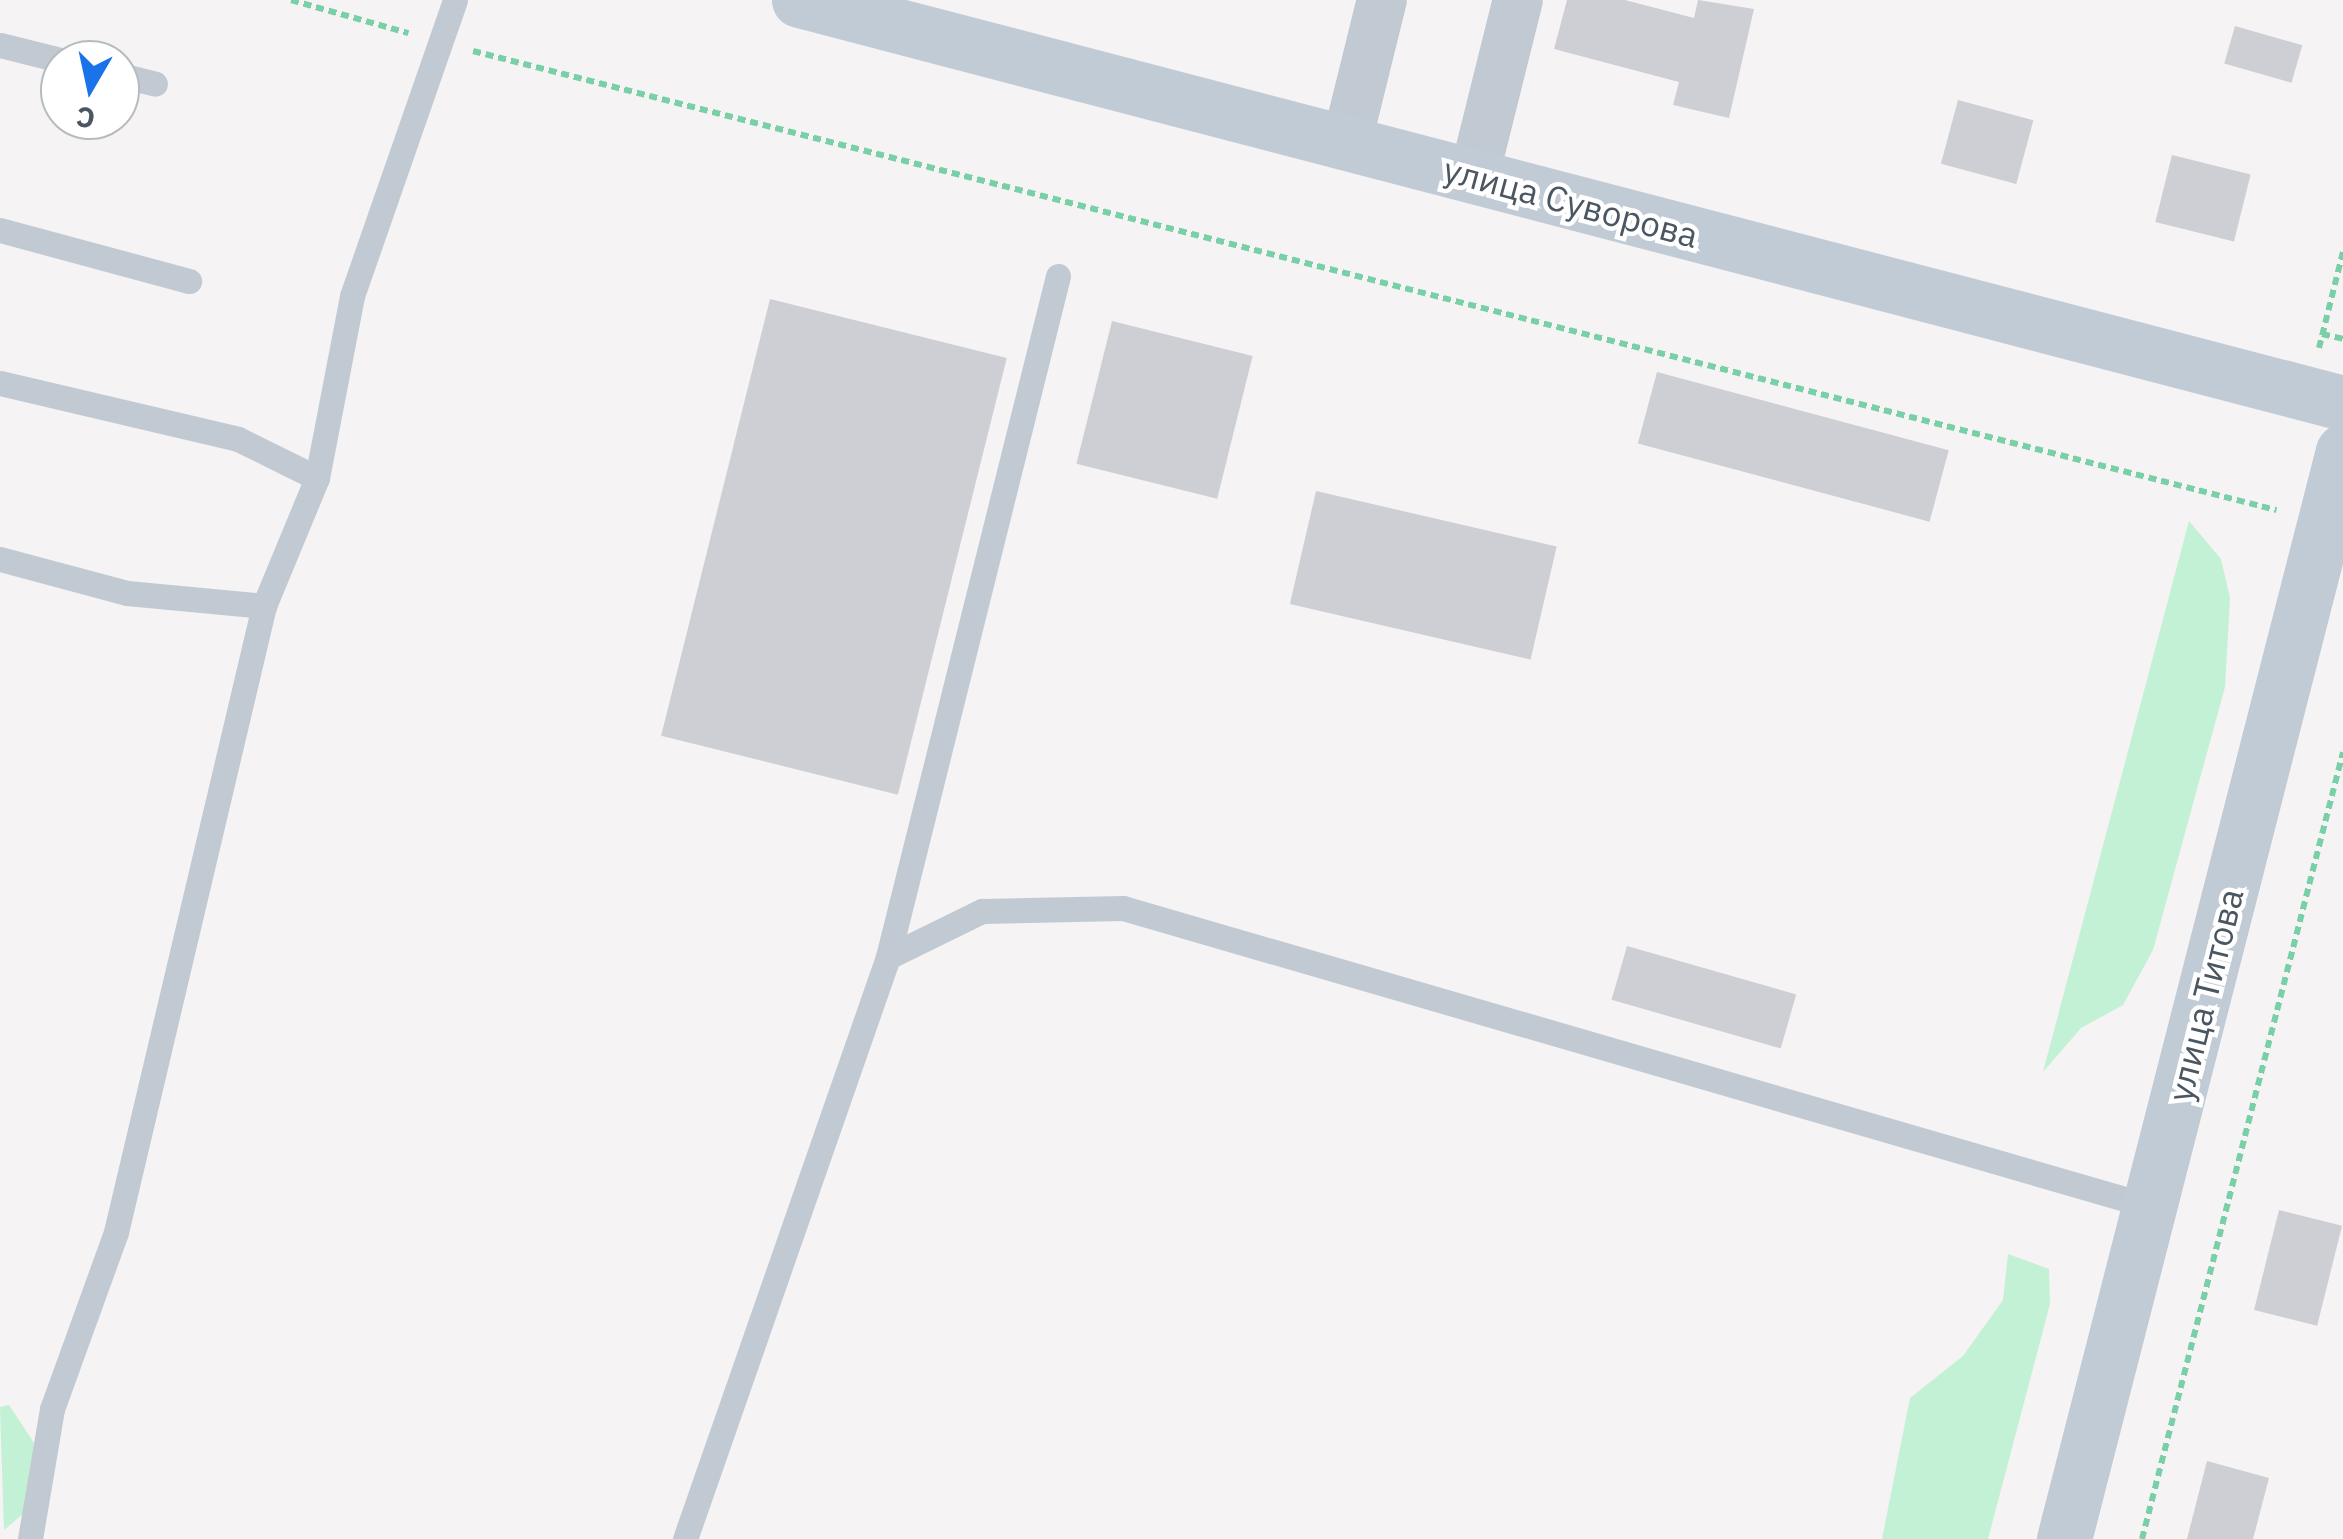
<!DOCTYPE html>
<html>
<head>
<meta charset="utf-8">
<style>
	body { margin:0 }
	#map { position:relative; width:2343px; height:1539px; overflow:hidden; background:#f5f3f3; font-family:"IBM Plex Sans",sans-serif }
	div>[style] { position:absolute }
	.green>* { inset:0; background:#c3f1d5 }
	.building>* { inset:0; background:#cdcfd5; transform-origin:0 0 }
	.path>* { height:6px; margin-top:-3px; transform-origin:0; background:repeating-linear-gradient(90deg,#7ad0a6 0 8px,transparent 0 13px) }
	.lane>* { height:25px; margin:-12.5px; padding:0 12.5px; transform-origin:12.5px; border-radius:12.5px; background:#c1cad2 }
	.street>* { height:50px; margin:-25px; padding:0 25px; transform-origin:25px; border-radius:25px; background:#c1cad2 }
	.secondary>* { height:55px; margin:-27.5px; padding:0 27.5px; transform-origin:27.5px; border-radius:27.5px; background:#c1cbd6 }
	span { translate:-50% -50%; white-space:nowrap; text-align:center; line-height:1.15; -webkit-text-stroke:9px #fff; paint-order:stroke }
	.street-label { font-size:35px; color:#4a5661 }
	.north { position:absolute; left:40px; top:40px; width:100px; height:100px; box-sizing:border-box; background:#fff; border:2px solid #b7bbc0; border-radius:50%; rotate:189deg; font-size:28px; font-weight:700; line-height:40px; text-align:center; color:#4a5661 }
	.north::after { content:''; display:block; margin:auto; width:35px; height:45px; background:#1a73e8; clip-path:polygon(50% 0,100% 100%,50% 72%,0 100%) }
</style>
</head>
<body>
<div id="map">
	<div class="green">
		<div style="clip-path:polygon(2189px 521px,2221px 559px,2230px 598px,2225px 687px,2153px 950px,2123px 1005px,2081px 1028px,2043px 1072px)"></div>
		<div style="clip-path:polygon(2008px 1254px,2049px 1269px,2050px 1304px,1988px 1539px,1882px 1539px,1910px 1398px,1963px 1356px,2003px 1300px)"></div>
		<div style="clip-path:polygon(9px 1405px,38px 1449px,36px 1503px,4px 1530px,0 1407px)"></div>
	</div>
	<div class="building">
		<div style="clip-path:polygon(1567px 0,1625px 0,1694px 18px,1698px 0,1754px 9px,1729px 118px,1673px 105px,1679px 82px,1554px 49px)"></div>
		<div style="left:2235px;top:26px;width:70px;height:39px;rotate:16deg"></div>
		<div style="left:1958px;top:100px;width:78px;height:66px;rotate:15deg"></div>
		<div style="left:2172px;top:155px;width:81px;height:69px;rotate:14deg"></div>
		<div style="left:770px;top:299px;width:244px;height:450px;rotate:14deg"></div>
		<div style="left:1112px;top:321px;width:145px;height:147px;rotate:14deg"></div>
		<div style="left:1657px;top:372px;width:302px;height:74px;rotate:15deg"></div>
		<div style="left:1316px;top:491px;width:247px;height:116px;rotate:13deg"></div>
		<div style="left:1627px;top:946px;width:176px;height:56px;rotate:16deg"></div>
		<div style="left:2279px;top:1210px;width:65px;height:103px;rotate:14deg"></div>
		<div style="clip-path:polygon(2207px 1461px,2269px 1478px,2253px 1539px,2187px 1539px)"></div>
	</div>
	<div class="path">
		<div style="left:291px;top:0;width:122px;rotate:15.8deg"></div>
		<div style="left:473px;top:51px;width:1861px;rotate:14.28deg"></div>
		<div style="left:2322px;top:334px;width:22px;rotate:13deg"></div>
		<div style="left:2319px;top:348px;width:99px;rotate:-76deg"></div>
		<div style="left:2142px;top:1539px;width:812px;rotate:-75.67deg"></div>
	</div>
	<div class="lane">
		<div style="left:0;top:45px;width:62px;rotate:14deg"></div>
		<div style="left:120px;top:75px;width:36px;rotate:14deg"></div>
		<div style="left:0;top:230px;width:196px;rotate:15.1deg"></div>
		<div style="left:1058px;top:276px;width:702px;rotate:104.02deg"></div>
		<div style="left:888px;top:957px;width:105px;rotate:-26.1deg"></div>
		<div style="left:982px;top:911px;width:141px;rotate:-1.2deg"></div>
		<div style="left:1123px;top:908px;width:1072px;rotate:16.2deg"></div>
		<div style="left:0;top:383px;width:244px;rotate:13.2deg"></div>
		<div style="left:238px;top:439px;width:88px;rotate:26.3deg"></div>
		<div style="left:0;top:559px;width:131px;rotate:15deg"></div>
		<div style="left:127px;top:593px;width:138px;rotate:5.4deg"></div>
		<div style="left:30px;top:1539px;width:132px;rotate:-80.4deg"></div>
		<div style="left:52px;top:1409px;width:188px;rotate:-70.1deg"></div>
		<div style="left:116px;top:1232px;width:643px;rotate:-76.7deg"></div>
		<div style="left:264px;top:606px;width:139px;rotate:-67.5deg"></div>
		<div style="left:317px;top:478px;width:185px;rotate:-79.1deg"></div>
		<div style="left:352px;top:296px;width:313px;rotate:-70.8deg"></div>
		<div style="left:685px;top:1539px;width:616px;rotate:-70.77deg"></div>
	</div>
	<div class="street">
		<div style="left:1346px;top:145px;width:149px;rotate:-76.1deg"></div>
		<div style="left:1474px;top:176px;width:181px;rotate:-76deg"></div>
	</div>
	<div class="secondary">
		<div style="left:799px;top:0;width:1596px;rotate:14.63deg"></div>
		<div style="left:2064px;top:1539px;width:1123px;rotate:-75.62deg"></div>
	</div>
	<div class="street-label">
		<span style="left:1571px;top:202px;rotate:15deg">улица Суворова</span>
		<span style="left:2205px;top:995px;rotate:-76deg">улица Титова</span>
	</div>
	<div class="north">С</div>
</div>
</body>
</html>
